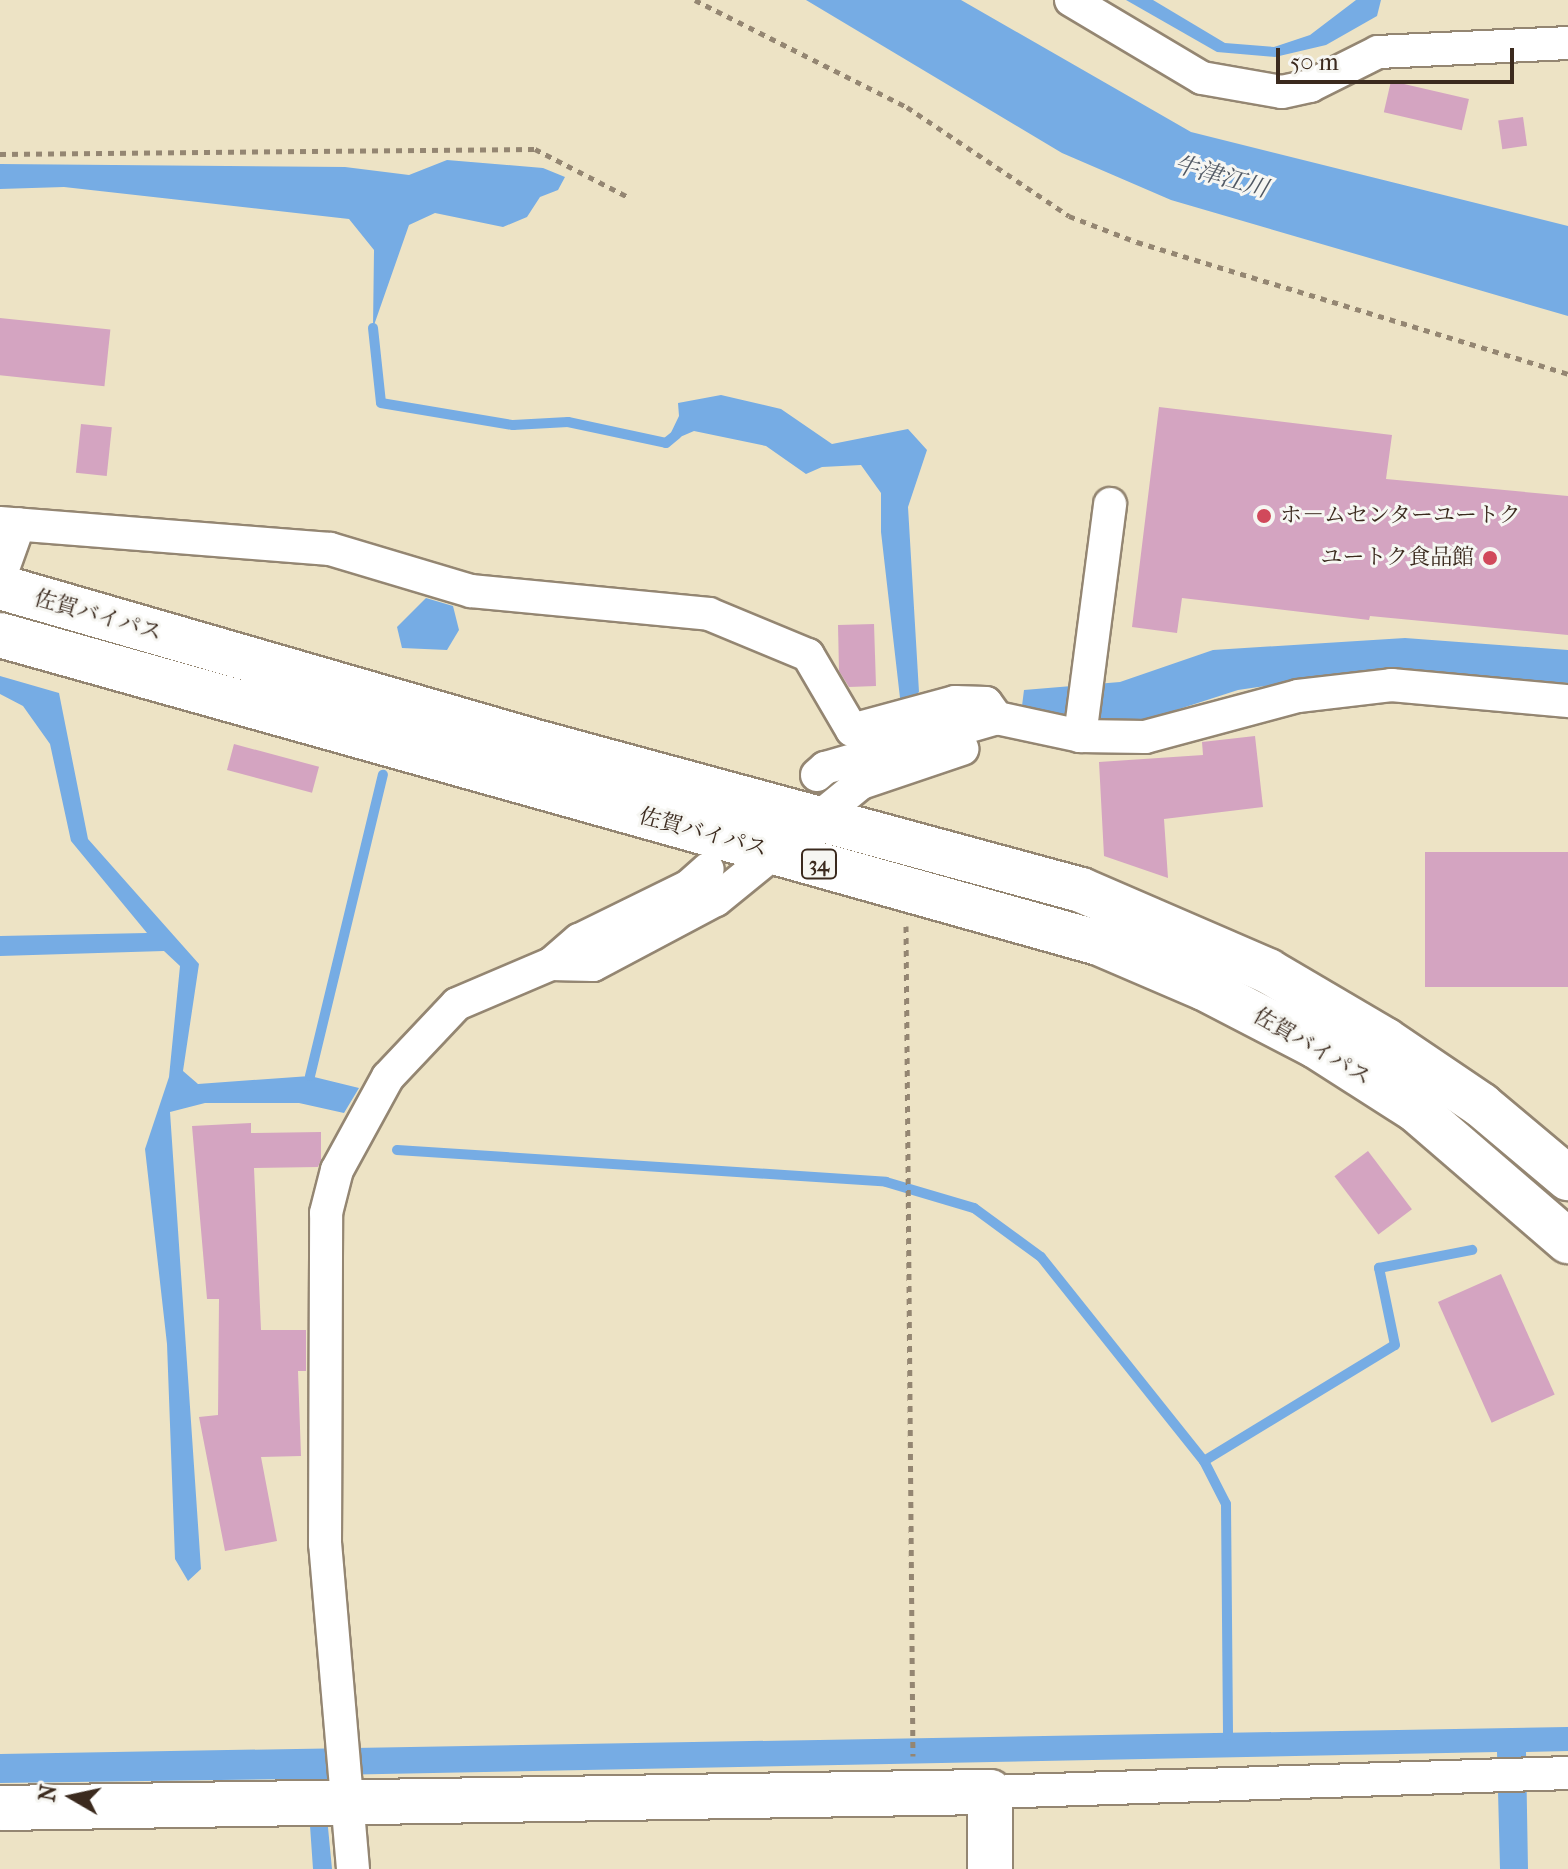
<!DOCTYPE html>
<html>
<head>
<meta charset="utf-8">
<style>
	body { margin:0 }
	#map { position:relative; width:1568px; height:1869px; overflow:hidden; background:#ede3c5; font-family:"IM FELL French Canon","Noto Serif JP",serif }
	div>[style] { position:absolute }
	.water>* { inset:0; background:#76ace4 }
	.stream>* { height:10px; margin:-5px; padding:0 5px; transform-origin:5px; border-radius:5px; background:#76ace4 }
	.building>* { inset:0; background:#d4a4c1; transform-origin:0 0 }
	.path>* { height:5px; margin-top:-2.5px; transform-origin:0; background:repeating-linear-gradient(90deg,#948672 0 6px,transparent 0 12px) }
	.roads { filter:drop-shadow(2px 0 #948672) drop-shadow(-2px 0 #948672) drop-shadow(0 2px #948672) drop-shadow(0 -2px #948672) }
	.street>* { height:32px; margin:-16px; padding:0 16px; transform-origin:16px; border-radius:16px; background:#fff }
	.secondary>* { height:44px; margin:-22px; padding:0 22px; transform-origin:22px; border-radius:22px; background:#fff }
	.highway>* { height:44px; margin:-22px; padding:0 22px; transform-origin:22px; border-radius:22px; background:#fff }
	.dots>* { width:22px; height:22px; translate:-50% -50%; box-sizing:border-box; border:4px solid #f6f6f2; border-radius:50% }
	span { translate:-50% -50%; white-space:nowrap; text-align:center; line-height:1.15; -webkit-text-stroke:6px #f6f6f2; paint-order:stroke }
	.shield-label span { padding:2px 6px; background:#f6f6f2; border:2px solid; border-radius:6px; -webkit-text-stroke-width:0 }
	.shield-label { font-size:20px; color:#3b2a1e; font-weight:700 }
	.poi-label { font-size:22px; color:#3b2a1e }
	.left { translate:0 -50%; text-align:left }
	.right { translate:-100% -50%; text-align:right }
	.street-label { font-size:22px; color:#3b2a1e }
	.water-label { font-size:24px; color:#505863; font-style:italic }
	.north { position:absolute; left:32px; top:1757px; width:80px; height:80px; -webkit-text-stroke:6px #f6f6f2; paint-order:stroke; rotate:279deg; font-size:22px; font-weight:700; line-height:32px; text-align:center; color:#3b2a1e }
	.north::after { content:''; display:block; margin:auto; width:28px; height:36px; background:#3b2a1e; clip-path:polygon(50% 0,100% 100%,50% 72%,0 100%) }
	.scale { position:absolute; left:1276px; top:48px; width:238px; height:36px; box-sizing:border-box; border:4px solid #3b2a1e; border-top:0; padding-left:10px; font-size:24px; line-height:28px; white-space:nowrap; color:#3b2a1e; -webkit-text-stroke:6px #f6f6f2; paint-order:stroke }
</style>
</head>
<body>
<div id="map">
	<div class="water">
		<div style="clip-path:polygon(806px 0,961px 0,1191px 132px,1568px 226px,1568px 316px,1171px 200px,1062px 153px)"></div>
		<div style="clip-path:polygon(1126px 0,1153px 0,1225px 43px,1274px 47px,1310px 35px,1356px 0,1381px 0,1377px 16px,1326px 45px,1275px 57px,1217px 52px)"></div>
		<div style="clip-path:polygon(447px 160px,543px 168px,565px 177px,558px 190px,540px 197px,527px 217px,503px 227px,435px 213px,409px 225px,373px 328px,374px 250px,349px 219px,64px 187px,0 189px,0 164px,345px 167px,409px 175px)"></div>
		<div style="clip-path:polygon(721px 395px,781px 409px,832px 444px,908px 429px,927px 450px,908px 507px,919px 692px,910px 699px,900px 698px,881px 532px,881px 493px,861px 465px,822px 467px,806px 474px,766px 446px,694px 431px,666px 443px,679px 416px,678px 403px)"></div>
		<div style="clip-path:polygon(426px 598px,453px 606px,459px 630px,447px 650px,402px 648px,397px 627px)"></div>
		<div style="clip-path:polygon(1405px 638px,1568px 650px,1568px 683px,1373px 670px,1238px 690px,1139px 722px,1054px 717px,1022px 706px,1024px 690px,1120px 682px,1213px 650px)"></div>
		<div style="clip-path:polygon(0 676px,59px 693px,88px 839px,199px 964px,183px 1071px,198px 1084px,310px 1076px,359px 1088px,344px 1113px,299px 1103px,205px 1103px,170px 1112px,201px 1569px,188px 1581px,175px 1559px,167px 1344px,145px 1149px,169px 1077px,180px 966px,164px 951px,0 956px,0 936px,147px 933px,71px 841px,50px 744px,23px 706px,0 694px)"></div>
		<div style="clip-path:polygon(1568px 1727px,1568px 1751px,1526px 1752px,1528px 1869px,1500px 1869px,1497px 1752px,331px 1775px,324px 1786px,332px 1869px,313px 1869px,308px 1797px,293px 1779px,0 1783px,0 1754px)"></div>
	</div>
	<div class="stream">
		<div style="left:373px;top:328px;width:75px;rotate:83.9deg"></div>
		<div style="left:381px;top:403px;width:134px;rotate:9.5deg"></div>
		<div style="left:513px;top:425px;width:55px;rotate:-3.1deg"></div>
		<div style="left:568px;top:422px;width:100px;rotate:12.1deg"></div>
		<div style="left:666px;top:443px;width:14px;rotate:-39deg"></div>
		<div style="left:310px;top:1076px;width:310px;rotate:-76.4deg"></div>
		<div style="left:397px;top:1150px;width:490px;rotate:3.7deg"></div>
		<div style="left:886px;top:1182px;width:92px;rotate:16.5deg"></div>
		<div style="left:974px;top:1208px;width:83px;rotate:36.2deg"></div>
		<div style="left:1041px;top:1257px;width:261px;rotate:51.4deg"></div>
		<div style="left:1204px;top:1461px;width:48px;rotate:62.9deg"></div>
		<div style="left:1226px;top:1504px;width:231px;rotate:89.5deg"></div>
		<div style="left:1204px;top:1461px;width:223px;rotate:-31.3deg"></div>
		<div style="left:1395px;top:1345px;width:79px;rotate:-101.7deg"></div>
		<div style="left:1379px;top:1268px;width:95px;rotate:-11deg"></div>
	</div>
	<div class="building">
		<div style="left:1391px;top:81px;width:80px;height:32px;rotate:13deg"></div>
		<div style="left:1523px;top:117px;width:29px;height:25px;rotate:82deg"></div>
		<div style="left:0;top:318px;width:111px;height:57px;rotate:6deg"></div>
		<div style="clip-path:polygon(1159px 407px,1392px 435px,1386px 479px,1568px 496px,1568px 635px,1370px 616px,1369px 620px,1182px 598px,1177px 633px,1132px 627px)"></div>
		<div style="left:81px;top:424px;width:31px;height:49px;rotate:6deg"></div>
		<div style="clip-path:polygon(874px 624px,876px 686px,849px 687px,839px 671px,838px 625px)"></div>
		<div style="clip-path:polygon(1255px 736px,1263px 807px,1164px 819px,1168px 878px,1104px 856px,1099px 762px,1203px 755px,1202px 742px)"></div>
		<div style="left:234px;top:744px;width:88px;height:27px;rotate:15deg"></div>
		<div style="left:1568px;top:852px;width:135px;height:143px;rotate:90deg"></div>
		<div style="clip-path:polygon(251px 1123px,251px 1133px,321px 1132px,321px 1160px,318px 1167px,254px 1168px,261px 1330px,306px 1330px,306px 1371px,298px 1371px,301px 1456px,261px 1457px,277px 1541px,225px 1551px,199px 1417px,218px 1415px,219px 1299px,207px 1299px,192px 1126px)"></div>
		<div style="left:1368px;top:1151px;width:73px;height:42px;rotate:53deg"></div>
		<div style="left:1501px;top:1274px;width:132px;height:69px;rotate:66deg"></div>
	</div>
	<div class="path">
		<div style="left:695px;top:0;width:237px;rotate:26.8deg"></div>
		<div style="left:907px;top:107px;width:195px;rotate:33.9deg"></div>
		<div style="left:1069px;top:216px;width:73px;rotate:20.9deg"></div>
		<div style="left:1137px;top:242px;width:451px;rotate:17deg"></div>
		<div style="left:0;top:154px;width:535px;rotate:-0.54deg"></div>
		<div style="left:535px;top:149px;width:107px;rotate:27.3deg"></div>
		<div style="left:906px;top:926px;width:830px;rotate:89.52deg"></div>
	</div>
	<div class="roads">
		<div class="street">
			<div style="left:1071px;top:0;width:152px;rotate:30.8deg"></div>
			<div style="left:1202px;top:78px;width:81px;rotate:9.9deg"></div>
			<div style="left:1282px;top:92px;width:29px;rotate:-12deg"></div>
			<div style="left:1310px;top:86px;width:76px;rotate:-26.6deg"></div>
			<div style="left:1378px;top:52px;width:190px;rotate:-2.7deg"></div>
			<div style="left:0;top:523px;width:331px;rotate:4.5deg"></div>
			<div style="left:330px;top:549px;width:147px;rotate:16.6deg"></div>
			<div style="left:471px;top:591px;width:239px;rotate:5.5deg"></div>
			<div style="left:709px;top:614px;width:107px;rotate:22.5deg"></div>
			<div style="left:808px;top:655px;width:87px;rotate:59.6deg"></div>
			<div style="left:852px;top:730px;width:107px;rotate:-15.2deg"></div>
			<div style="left:955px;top:702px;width:31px;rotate:2deg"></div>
			<div style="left:986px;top:703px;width:19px;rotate:54deg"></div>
			<div style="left:0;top:577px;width:56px;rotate:-70.3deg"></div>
			<div style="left:1080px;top:736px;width:234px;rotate:-82.6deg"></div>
			<div style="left:817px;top:775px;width:11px;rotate:-41deg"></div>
			<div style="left:825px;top:768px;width:179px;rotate:-16.2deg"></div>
			<div style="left:997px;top:718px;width:85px;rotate:12.2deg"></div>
			<div style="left:1080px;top:736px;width:65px;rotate:0.9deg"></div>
			<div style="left:1145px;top:737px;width:158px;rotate:-15deg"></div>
			<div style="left:1298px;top:696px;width:94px;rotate:-6.7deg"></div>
			<div style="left:1391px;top:685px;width:178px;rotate:5.2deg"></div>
			<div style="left:817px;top:819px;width:57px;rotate:-39.3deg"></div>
			<div style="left:861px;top:783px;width:107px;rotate:-18.6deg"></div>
			<div style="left:551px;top:964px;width:42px;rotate:1.4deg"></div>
			<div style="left:593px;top:965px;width:139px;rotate:-27.9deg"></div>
			<div style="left:716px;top:900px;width:76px;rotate:-39.1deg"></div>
			<div style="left:990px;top:1792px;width:578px;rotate:-1.88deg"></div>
			<div style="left:353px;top:1869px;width:326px;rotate:-94.9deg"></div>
			<div style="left:325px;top:1544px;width:331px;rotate:-89.8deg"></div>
			<div style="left:326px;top:1213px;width:44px;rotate:-75.7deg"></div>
			<div style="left:337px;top:1170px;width:106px;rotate:-61.3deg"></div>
			<div style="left:388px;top:1077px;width:100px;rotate:-46.6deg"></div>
			<div style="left:457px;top:1004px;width:102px;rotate:-23.1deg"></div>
			<div style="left:551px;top:964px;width:37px;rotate:-41deg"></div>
			<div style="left:579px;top:940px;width:123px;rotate:-26.1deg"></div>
			<div style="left:689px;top:886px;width:25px;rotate:-42deg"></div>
		</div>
		<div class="secondary">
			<div style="left:0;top:1808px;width:990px;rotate:-0.93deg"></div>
			<div style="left:990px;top:1792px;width:77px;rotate:90deg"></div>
		</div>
		<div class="highway">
			<div style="left:0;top:587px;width:554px;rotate:16.14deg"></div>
			<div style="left:532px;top:741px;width:569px;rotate:15.18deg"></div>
			<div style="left:1081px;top:890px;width:204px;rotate:23.4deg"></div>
			<div style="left:1268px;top:971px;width:136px;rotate:30.5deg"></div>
			<div style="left:1385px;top:1040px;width:116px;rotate:34.1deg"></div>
			<div style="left:1481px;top:1105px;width:114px;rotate:40deg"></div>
			<div style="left:0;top:635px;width:1141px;rotate:15.66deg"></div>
			<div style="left:1099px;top:943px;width:114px;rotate:23.2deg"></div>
			<div style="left:1204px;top:988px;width:126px;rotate:27.4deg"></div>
			<div style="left:1316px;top:1046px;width:119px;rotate:32.6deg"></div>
			<div style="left:1416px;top:1110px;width:201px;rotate:40.8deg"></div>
		</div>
	</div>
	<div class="dots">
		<div style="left:1264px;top:516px;background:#d1495b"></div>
		<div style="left:1490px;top:558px;background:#d1495b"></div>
	</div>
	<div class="shield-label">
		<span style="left:819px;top:864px">34</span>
	</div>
	<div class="poi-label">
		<span class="left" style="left:1280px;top:516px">ホ－ムセンターユートク</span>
		<span class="right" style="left:1474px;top:558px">ユートク食品館</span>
	</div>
	<div class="street-label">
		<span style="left:98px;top:616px;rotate:16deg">佐賀バイパス</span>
		<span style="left:703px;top:833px;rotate:15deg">佐賀バイパス</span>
		<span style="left:1312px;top:1047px;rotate:30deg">佐賀バイパス</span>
	</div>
	<div class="water-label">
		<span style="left:1221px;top:177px;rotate:16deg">牛津江川</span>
	</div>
	<div class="north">N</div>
	<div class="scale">50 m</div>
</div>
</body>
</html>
